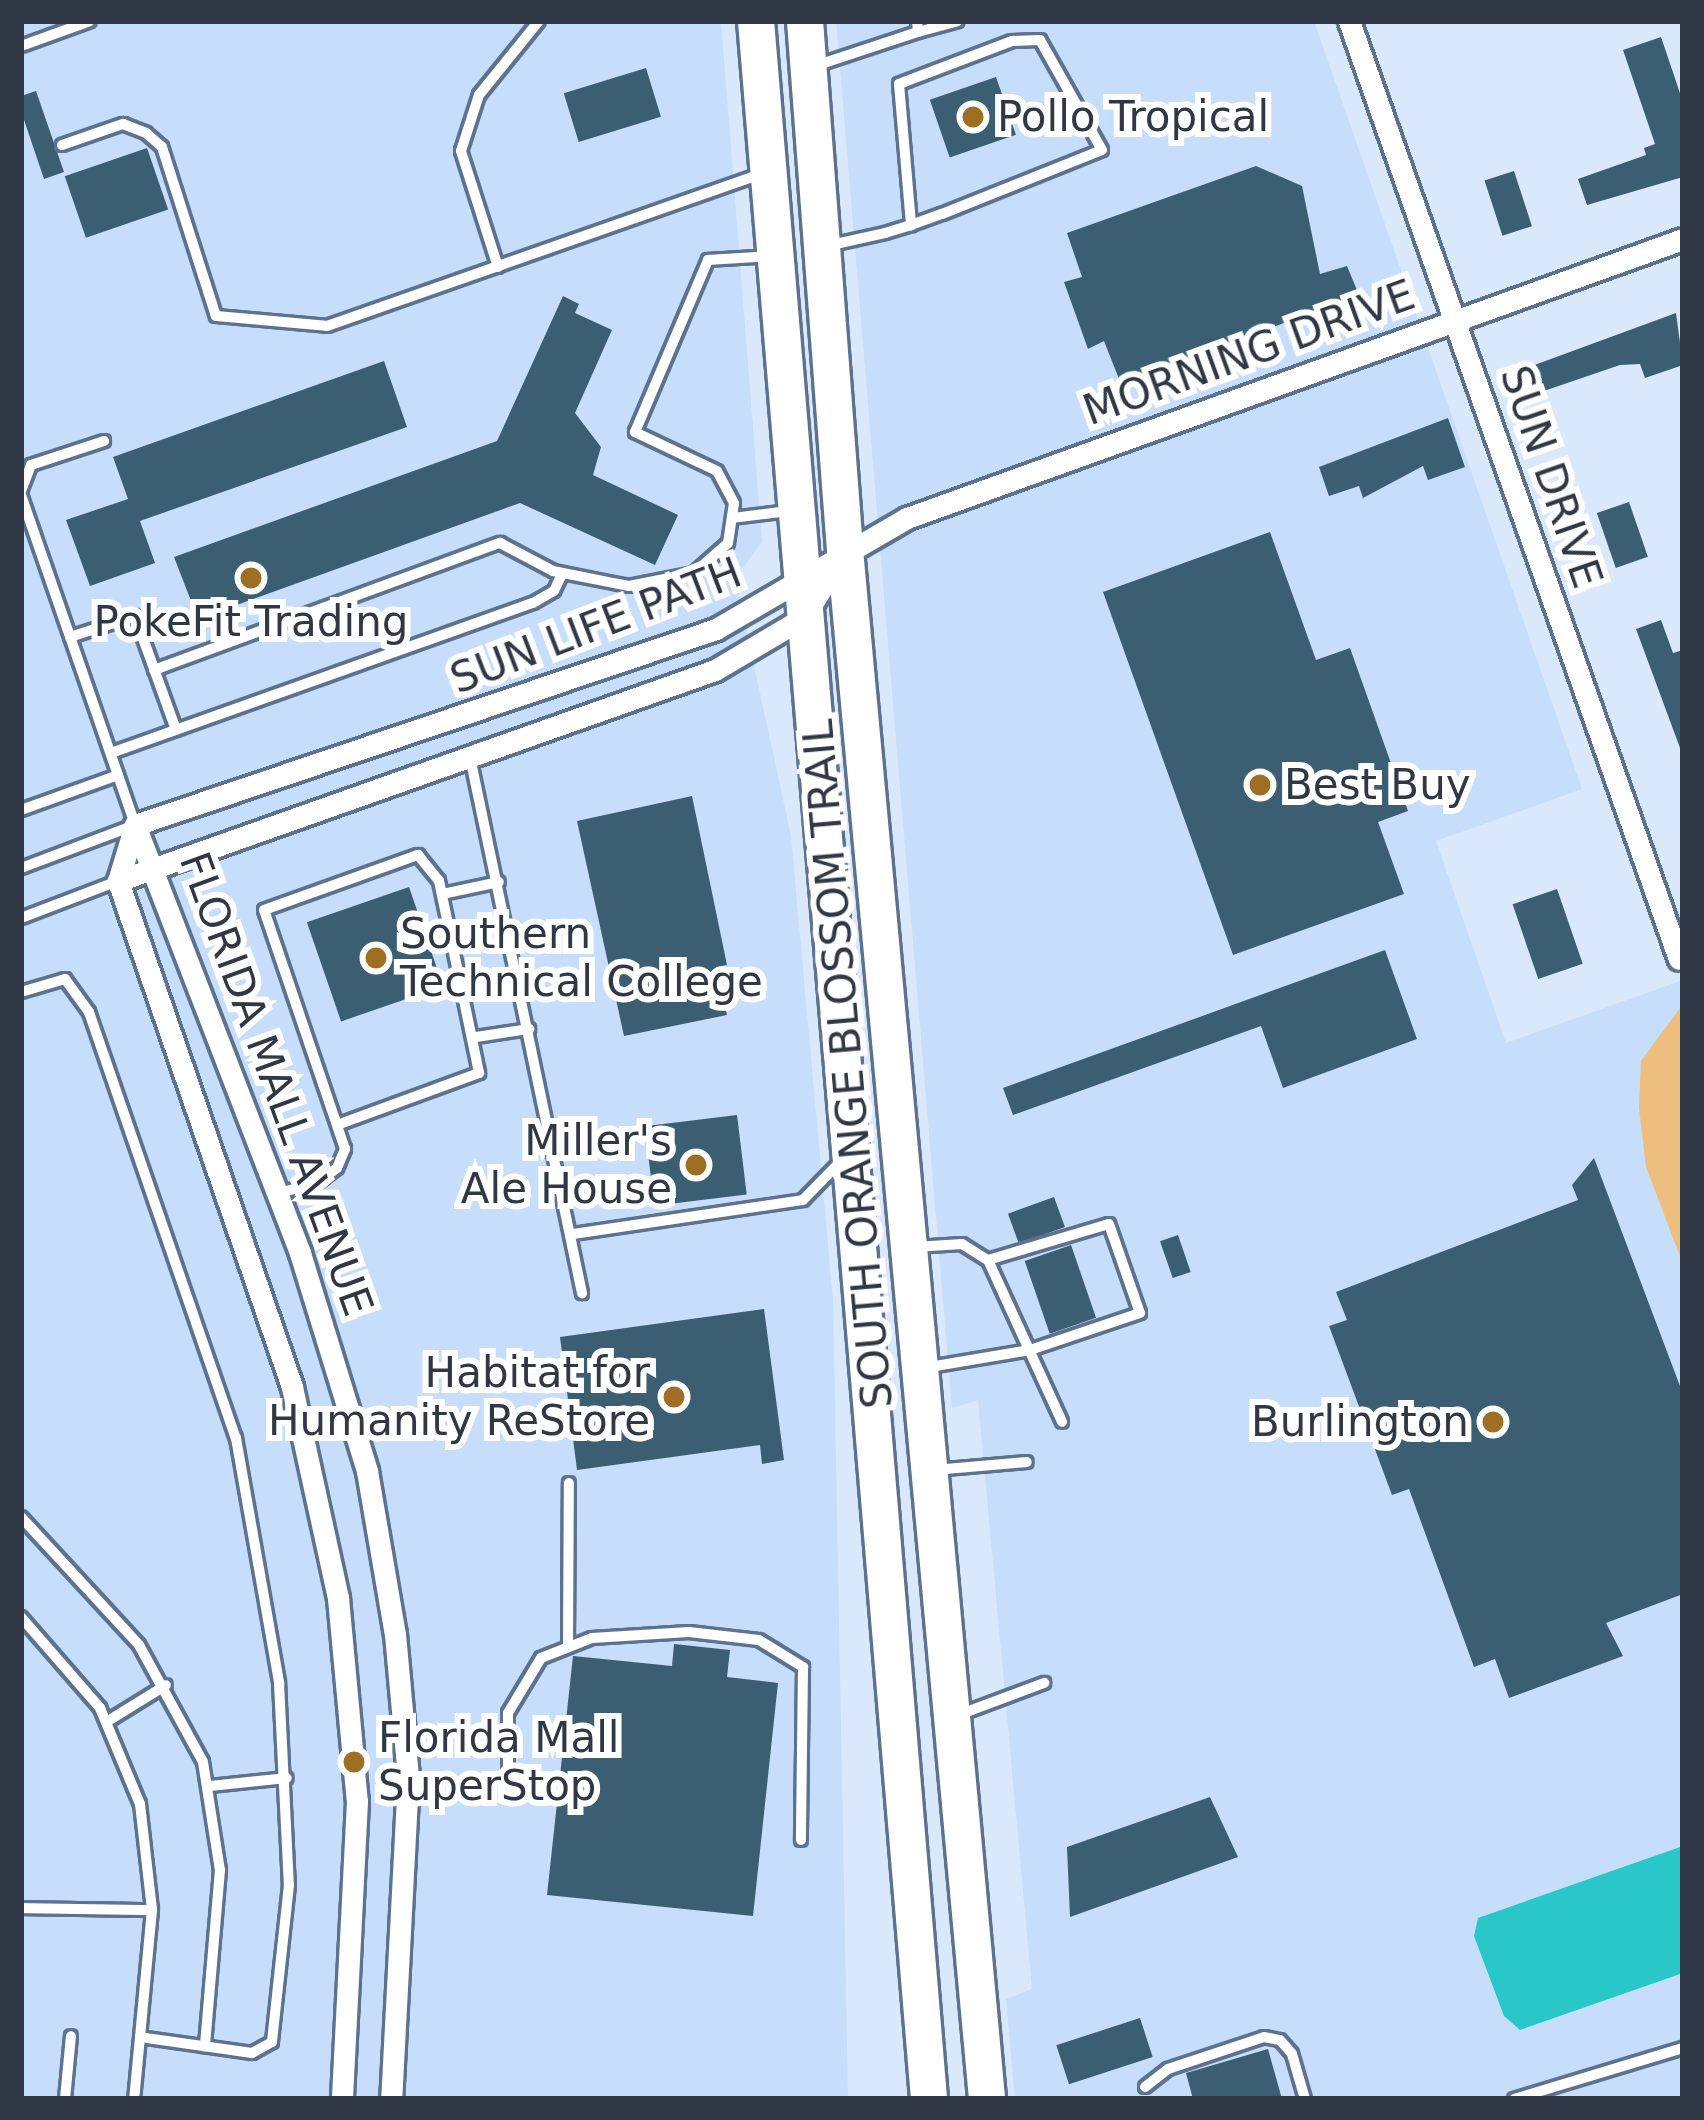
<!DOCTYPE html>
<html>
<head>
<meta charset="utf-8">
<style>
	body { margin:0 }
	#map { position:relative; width:1704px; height:2120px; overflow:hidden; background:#dae8fb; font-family:"DejaVu Sans",sans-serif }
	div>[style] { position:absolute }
	.built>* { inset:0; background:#c6ddfb }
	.green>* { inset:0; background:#edbe7d }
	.water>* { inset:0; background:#29c7c7 }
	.building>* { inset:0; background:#3c5e72; transform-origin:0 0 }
	.roads { filter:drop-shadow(3px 0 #5d728e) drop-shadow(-3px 0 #5d728e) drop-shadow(0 3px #5d728e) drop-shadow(0 -3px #5d728e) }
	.lane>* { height:10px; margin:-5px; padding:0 5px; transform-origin:5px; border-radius:5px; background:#fff }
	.street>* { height:21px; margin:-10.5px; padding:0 10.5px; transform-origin:10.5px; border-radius:10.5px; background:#fff }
	.primary>* { height:36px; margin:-18px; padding:0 18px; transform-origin:18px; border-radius:18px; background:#fff }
	.dots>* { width:33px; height:33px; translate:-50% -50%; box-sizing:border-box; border:6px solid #fff; border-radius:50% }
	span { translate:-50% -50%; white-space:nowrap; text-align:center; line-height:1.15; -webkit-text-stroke:12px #fff; paint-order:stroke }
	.poi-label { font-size:42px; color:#2f3844 }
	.left { translate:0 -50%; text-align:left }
	.right { translate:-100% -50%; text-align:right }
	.street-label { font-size:42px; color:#2f3844 }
	.frame { position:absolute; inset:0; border:24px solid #2f3844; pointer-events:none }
</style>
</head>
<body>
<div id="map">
	<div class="built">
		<div style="clip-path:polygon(21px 21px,721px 21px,762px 542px,735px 578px,791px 836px,833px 1301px,848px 2099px,21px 2099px)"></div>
		<div style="clip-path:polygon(836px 21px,1314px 21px,1582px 789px,1436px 841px,1506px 1043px,1683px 980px,1683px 2099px,1015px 2099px,1006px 1999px,1032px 1989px,978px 1400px,952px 1408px)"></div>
	</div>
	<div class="green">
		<div style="clip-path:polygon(1683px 1004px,1683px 1264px,1646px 1167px,1639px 1108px,1641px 1061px)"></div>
	</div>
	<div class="water">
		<div style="clip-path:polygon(1683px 1846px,1683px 1973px,1520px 2030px,1504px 2016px,1474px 1936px,1478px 1918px)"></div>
	</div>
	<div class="building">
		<div style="clip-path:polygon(1661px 37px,1683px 102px,1683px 177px,1587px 205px,1578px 179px,1646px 155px,1644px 148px,1655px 144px,1623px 50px)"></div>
		<div style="left:646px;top:68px;width:51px;height:86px;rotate:73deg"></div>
		<div style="left:996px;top:77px;width:61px;height:70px;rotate:71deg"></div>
		<div style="clip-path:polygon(36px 91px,64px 172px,44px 179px,21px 111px,21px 96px)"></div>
		<div style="left:147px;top:148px;width:65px;height:87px;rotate:71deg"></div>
		<div style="clip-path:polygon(1256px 166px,1302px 186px,1320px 274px,1347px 266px,1359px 295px,1121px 384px,1104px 341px,1088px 349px,1064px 282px,1082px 277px,1067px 233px)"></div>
		<div style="left:1514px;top:171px;width:58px;height:31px;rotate:72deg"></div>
		<div style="clip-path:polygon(563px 296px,579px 304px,575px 313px,612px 330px,575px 413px,601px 447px,593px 475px,678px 515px,655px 565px,520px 503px,198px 619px,174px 557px,497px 441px)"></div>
		<div style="clip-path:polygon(1676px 313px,1683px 365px,1645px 378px,1640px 364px,1620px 365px,1538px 393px,1529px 367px)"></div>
		<div style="clip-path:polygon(384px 361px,407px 427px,140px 521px,155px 563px,90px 586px,66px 520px,128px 499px,113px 457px)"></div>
		<div style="clip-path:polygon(1448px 418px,1465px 467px,1428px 480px,1423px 466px,1363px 498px,1359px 486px,1329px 496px,1319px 467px)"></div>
		<div style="left:1629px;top:502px;width:58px;height:34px;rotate:71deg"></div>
		<div style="clip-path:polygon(1270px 532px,1316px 660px,1350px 648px,1408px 811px,1378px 822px,1404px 894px,1233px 955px,1103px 592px)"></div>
		<div style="clip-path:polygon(1661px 620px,1673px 653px,1683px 650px,1680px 748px,1636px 629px)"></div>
		<div style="clip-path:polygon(692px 796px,727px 965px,716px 967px,727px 1015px,624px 1036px,577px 821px)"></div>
		<div style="left:409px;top:887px;width:105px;height:108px;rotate:71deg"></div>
		<div style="left:1557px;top:889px;width:79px;height:47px;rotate:71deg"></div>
		<div style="clip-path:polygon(1385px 950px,1417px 1039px,1283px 1088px,1261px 1026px,1013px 1115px,1003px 1088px)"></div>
		<div style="left:737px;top:1115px;width:80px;height:93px;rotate:83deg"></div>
		<div style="clip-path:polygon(1594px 1158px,1683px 1394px,1683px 1594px,1606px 1623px,1623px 1656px,1509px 1698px,1495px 1659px,1474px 1667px,1409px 1489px,1392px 1495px,1329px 1326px,1347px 1320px,1336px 1292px,1578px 1200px,1572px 1185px)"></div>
		<div style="left:1054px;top:1197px;width:32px;height:49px;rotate:70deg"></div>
		<div style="left:1178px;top:1235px;width:39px;height:19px;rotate:71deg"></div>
		<div style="left:1071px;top:1245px;width:77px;height:49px;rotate:71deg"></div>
		<div style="clip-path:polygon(764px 1309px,784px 1460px,762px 1464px,760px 1445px,577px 1470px,560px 1337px)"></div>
		<div style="clip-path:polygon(674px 1644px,730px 1650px,727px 1677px,778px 1683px,753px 1916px,547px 1895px,573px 1656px,672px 1666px)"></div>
		<div style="clip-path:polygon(1210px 1797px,1238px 1857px,1070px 1917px,1067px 1847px)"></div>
		<div style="left:1140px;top:2018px;width:41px;height:88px;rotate:72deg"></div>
		<div style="clip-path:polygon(1268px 2049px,1282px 2099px,1193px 2099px,1186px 2073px)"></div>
	</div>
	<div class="roads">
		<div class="lane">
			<div style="left:918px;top:32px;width:41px;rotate:-15.4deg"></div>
			<div style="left:21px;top:46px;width:73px;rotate:-19.9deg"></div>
			<div style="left:818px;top:65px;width:105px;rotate:-18.3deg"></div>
			<div style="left:918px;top:32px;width:11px;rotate:-95deg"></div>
			<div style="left:62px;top:145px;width:65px;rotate:-19deg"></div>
			<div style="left:123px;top:124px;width:25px;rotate:21deg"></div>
			<div style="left:146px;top:133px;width:21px;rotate:41deg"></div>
			<div style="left:162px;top:147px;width:177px;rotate:72.3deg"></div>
			<div style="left:216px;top:316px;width:111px;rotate:5.1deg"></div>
			<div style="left:327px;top:326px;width:462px;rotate:-19.3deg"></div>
			<div style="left:831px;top:245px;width:55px;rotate:-12.5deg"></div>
			<div style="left:885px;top:233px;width:27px;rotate:-17deg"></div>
			<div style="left:911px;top:225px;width:33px;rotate:-20deg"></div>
			<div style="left:942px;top:214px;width:172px;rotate:-21.8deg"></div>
			<div style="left:1102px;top:150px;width:126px;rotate:-119.4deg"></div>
			<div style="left:1040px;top:40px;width:28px;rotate:178deg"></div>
			<div style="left:1012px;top:41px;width:121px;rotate:159.2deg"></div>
			<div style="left:899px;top:84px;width:142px;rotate:85.1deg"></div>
			<div style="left:498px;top:267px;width:122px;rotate:-107.7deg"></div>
			<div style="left:461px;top:151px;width:59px;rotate:-72.2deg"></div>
			<div style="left:479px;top:95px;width:95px;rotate:-51deg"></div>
			<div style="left:21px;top:491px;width:28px;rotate:-69deg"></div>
			<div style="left:31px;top:465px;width:77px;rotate:-18.2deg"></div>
			<div style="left:21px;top:495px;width:349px;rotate:70.9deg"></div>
			<div style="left:135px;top:825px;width:122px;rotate:159.3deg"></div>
			<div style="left:732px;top:518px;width:56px;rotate:-7.1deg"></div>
			<div style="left:70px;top:637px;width:68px;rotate:-17.9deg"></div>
			<div style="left:135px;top:616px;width:121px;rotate:70.2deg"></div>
			<div style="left:154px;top:670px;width:369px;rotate:-20.2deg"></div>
			<div style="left:500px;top:543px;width:60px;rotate:27.8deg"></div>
			<div style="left:553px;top:571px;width:77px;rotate:11.2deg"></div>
			<div style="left:629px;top:586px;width:66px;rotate:-11.3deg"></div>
			<div style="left:694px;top:573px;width:45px;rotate:-41.4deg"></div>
			<div style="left:728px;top:543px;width:40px;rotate:-81.5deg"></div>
			<div style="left:734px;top:503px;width:36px;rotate:-118deg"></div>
			<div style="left:717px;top:471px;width:91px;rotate:-154.6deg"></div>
			<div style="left:635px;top:432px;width:187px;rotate:-67deg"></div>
			<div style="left:708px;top:260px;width:64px;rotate:-3.6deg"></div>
			<div style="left:111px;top:753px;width:448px;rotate:-19.6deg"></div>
			<div style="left:533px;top:603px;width:24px;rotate:-30deg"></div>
			<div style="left:554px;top:591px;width:19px;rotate:-65deg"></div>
			<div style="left:470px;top:757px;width:548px;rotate:78.2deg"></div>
			<div style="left:21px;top:810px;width:103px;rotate:-19.8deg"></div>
			<div style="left:442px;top:894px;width:58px;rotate:-11.9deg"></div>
			<div style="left:21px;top:918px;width:104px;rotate:-20.9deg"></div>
			<div style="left:21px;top:992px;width:46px;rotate:-16.5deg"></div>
			<div style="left:65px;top:979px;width:41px;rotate:54deg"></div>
			<div style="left:89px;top:1012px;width:451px;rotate:71deg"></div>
			<div style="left:236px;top:1438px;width:249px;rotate:80deg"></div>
			<div style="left:279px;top:1683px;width:202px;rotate:87.2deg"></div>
			<div style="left:289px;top:1885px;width:158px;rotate:96.2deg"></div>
			<div style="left:272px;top:2042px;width:23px;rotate:151deg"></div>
			<div style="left:252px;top:2053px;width:113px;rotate:-171.9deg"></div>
			<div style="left:476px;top:1037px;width:54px;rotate:-8.6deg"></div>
			<div style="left:279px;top:1193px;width:39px;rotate:-15deg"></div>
			<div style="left:317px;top:1183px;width:25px;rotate:-37deg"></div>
			<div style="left:337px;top:1168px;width:21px;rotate:-67deg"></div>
			<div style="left:345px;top:1149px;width:252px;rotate:-108.7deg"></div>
			<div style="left:264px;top:910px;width:164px;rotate:-19.7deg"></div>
			<div style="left:418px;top:855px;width:33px;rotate:51deg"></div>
			<div style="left:439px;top:881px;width:196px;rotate:78.2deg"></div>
			<div style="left:479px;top:1073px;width:148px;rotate:159.9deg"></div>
			<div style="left:573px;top:1234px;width:232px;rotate:-8.4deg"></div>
			<div style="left:803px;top:1200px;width:54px;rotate:-45.7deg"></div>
			<div style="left:915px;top:1247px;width:47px;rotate:-3.7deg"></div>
			<div style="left:962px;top:1244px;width:31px;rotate:32deg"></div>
			<div style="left:988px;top:1260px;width:126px;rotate:-16.6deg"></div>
			<div style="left:1109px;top:1224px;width:94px;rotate:70.8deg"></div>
			<div style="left:1140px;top:1313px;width:116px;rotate:161.4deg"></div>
			<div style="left:1030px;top:1350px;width:108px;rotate:170.4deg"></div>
			<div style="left:988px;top:1260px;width:178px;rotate:65.4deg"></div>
			<div style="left:934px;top:1470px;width:93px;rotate:-4.9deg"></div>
			<div style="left:21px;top:1517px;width:174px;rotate:47.3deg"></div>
			<div style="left:139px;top:1645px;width:133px;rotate:61.3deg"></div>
			<div style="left:203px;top:1762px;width:109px;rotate:81.1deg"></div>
			<div style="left:220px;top:1870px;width:177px;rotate:94.9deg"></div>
			<div style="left:21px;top:1617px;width:121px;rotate:49deg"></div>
			<div style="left:100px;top:1708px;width:104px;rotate:67.4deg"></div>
			<div style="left:140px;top:1804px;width:107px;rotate:83.5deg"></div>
			<div style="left:152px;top:1910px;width:190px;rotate:95.4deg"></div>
			<div style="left:568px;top:1647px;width:164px;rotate:-89.7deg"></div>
			<div style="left:961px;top:1714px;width:89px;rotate:-20.5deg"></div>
			<div style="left:108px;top:1721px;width:68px;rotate:-31.8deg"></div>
			<div style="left:508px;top:1776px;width:63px;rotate:-90deg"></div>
			<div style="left:508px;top:1713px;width:64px;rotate:-59deg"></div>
			<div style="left:541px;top:1658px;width:55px;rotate:-21.4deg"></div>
			<div style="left:592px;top:1638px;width:97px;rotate:-3.5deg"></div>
			<div style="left:689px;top:1632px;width:70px;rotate:6.5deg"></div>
			<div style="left:759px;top:1640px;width:52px;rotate:31.5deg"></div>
			<div style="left:803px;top:1667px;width:173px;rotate:90.7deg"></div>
			<div style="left:210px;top:1786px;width:77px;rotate:-5.9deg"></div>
			<div style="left:21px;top:1908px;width:131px;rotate:0.9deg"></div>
			<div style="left:1145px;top:2087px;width:29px;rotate:-38deg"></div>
			<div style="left:1168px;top:2069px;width:101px;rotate:-18.4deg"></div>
			<div style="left:1264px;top:2037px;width:16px;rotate:11deg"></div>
			<div style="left:1280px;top:2040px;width:18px;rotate:49deg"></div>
			<div style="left:1292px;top:2054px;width:47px;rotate:73.9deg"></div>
			<div style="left:65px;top:2099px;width:63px;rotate:-84.6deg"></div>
			<div style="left:1514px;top:2099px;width:177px;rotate:-16.8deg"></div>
		</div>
		<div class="street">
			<div style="left:1349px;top:21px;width:994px;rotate:70.62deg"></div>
			<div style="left:135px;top:825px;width:613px;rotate:-18.64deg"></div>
			<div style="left:716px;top:629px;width:221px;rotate:-30.2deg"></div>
			<div style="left:907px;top:518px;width:825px;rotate:-19.78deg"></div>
			<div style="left:135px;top:825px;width:459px;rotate:68.9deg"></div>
			<div style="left:300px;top:1253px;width:228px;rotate:72.9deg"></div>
			<div style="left:367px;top:1471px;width:165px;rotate:80.3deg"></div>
			<div style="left:395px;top:1634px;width:145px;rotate:84.8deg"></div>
			<div style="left:408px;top:1778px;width:321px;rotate:93deg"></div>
			<div style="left:135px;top:825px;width:59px;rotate:106.9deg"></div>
			<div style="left:118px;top:881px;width:535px;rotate:71.02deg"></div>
			<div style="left:292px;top:1387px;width:216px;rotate:77.7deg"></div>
			<div style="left:338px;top:1598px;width:204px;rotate:84.7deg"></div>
			<div style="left:357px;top:1801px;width:298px;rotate:92.9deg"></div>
			<div style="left:118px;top:881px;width:633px;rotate:-19.47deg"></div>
			<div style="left:715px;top:670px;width:102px;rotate:-30.6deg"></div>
			<div style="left:803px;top:618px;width:73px;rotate:-57.8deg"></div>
		</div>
		<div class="primary">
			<div style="left:756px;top:21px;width:2085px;rotate:85.24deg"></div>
			<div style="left:805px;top:21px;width:531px;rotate:85.68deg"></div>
			<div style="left:845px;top:550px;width:1555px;rotate:84.76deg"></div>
		</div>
	</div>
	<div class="dots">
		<div style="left:973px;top:117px;background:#9e6f22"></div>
		<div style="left:251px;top:578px;background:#9e6f22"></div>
		<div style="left:1260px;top:785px;background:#9e6f22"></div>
		<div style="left:376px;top:958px;background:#9e6f22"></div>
		<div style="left:696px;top:1165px;background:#9e6f22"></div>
		<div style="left:674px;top:1397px;background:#9e6f22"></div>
		<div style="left:1493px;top:1422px;background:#9e6f22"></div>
		<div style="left:354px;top:1762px;background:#9e6f22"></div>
	</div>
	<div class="poi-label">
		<span class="left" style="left:997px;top:117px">Pollo Tropical</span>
		<span style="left:251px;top:622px">PokeFit Trading</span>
		<span class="left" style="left:1284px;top:785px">Best Buy</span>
		<span class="left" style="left:400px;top:958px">Southern<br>Technical College</span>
		<span class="right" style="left:672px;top:1165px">Miller's<br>Ale House</span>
		<span class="right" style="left:650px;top:1397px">Habitat for<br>Humanity ReStore</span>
		<span class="right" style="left:1469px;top:1422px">Burlington</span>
		<span class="left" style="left:378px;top:1762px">Florida Mall<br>SuperStop</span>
	</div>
	<div class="street-label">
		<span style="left:1249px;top:353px;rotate:-20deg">MORNING DRIVE</span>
		<span style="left:1551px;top:477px;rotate:71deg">SUN DRIVE</span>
		<span style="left:596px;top:626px;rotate:-21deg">SUN LIFE PATH</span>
		<span style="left:848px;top:1064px;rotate:-95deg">SOUTH ORANGE BLOSSOM TRAIL</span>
		<span style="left:276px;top:1084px;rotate:70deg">FLORIDA MALL AVENUE</span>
	</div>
	<div class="frame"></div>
</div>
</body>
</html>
